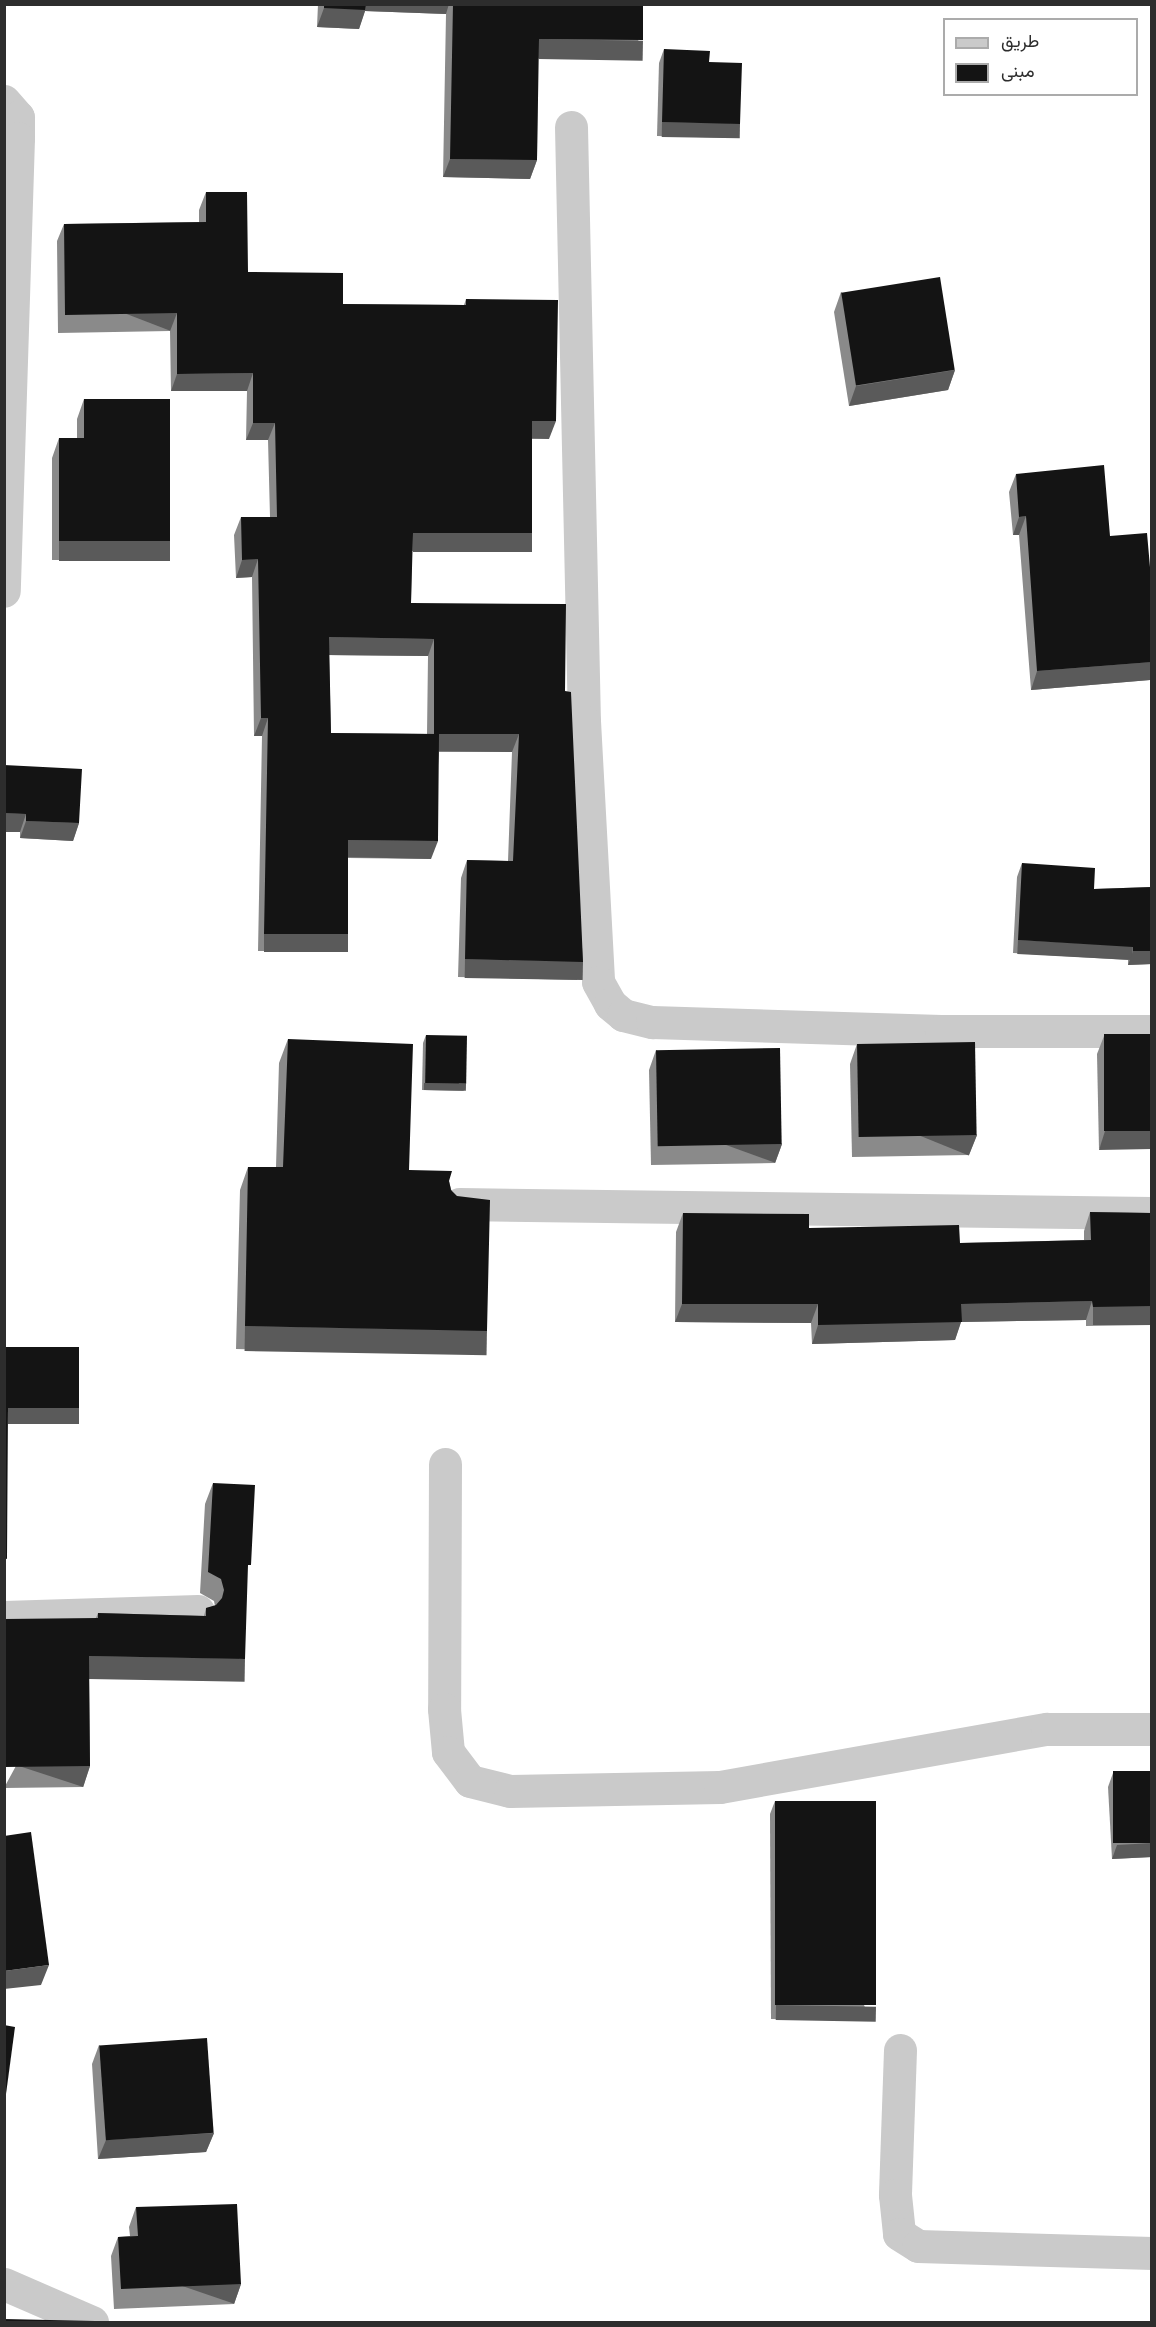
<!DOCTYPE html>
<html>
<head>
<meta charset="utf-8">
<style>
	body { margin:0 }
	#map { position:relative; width:1156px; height:2327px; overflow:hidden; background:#fff; font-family:"Source Sans 3",Vazirmatn,sans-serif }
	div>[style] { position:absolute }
	.minor>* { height:33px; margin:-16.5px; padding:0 16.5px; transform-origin:16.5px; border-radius:16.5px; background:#cacaca }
	.wall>* { inset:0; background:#8a8a8a }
	.shaded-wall>* { inset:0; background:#5a5a5a; transform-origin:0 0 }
	.building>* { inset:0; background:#141414; transform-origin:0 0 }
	span { translate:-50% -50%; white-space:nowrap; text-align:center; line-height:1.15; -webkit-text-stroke:6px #fff; paint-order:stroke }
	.frame { position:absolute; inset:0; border:6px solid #2d2d2d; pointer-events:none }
	.legend { position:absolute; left:943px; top:18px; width:195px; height:78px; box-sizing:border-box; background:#fff; border:2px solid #ababab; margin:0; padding:8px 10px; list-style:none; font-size:18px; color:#2d2d2d }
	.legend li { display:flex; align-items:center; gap:12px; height:30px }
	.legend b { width:30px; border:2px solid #ababab }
</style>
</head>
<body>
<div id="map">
	<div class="minor">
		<div style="left:4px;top:101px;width:21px;rotate:49deg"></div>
		<div style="left:18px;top:117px;width:21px;rotate:90deg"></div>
		<div style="left:18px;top:138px;width:453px;rotate:91.8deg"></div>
		<div style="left:571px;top:127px;width:594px;rotate:88.75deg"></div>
		<div style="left:584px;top:721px;width:261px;rotate:86.9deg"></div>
		<div style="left:598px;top:982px;width:25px;rotate:61deg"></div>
		<div style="left:610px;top:1004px;width:17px;rotate:40deg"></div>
		<div style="left:623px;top:1015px;width:30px;rotate:14deg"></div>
		<div style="left:652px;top:1022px;width:289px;rotate:1.8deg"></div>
		<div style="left:941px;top:1031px;width:211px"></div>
		<div style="left:459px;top:1204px;width:693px;rotate:0.74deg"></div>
		<div style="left:445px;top:1464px;width:245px;rotate:90.2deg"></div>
		<div style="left:444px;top:1709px;width:43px;rotate:84.7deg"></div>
		<div style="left:448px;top:1752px;width:36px;rotate:53deg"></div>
		<div style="left:470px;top:1781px;width:41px;rotate:14deg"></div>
		<div style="left:510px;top:1791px;width:210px;rotate:-1.1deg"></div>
		<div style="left:720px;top:1787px;width:332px;rotate:-10.1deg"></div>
		<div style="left:1047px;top:1729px;width:105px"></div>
		<div style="left:4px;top:1617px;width:194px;rotate:-1.8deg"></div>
		<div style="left:900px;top:2050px;width:145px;rotate:92deg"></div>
		<div style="left:895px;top:2195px;width:39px;rotate:84deg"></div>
		<div style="left:899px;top:2234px;width:22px;rotate:32deg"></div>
		<div style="left:918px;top:2246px;width:234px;rotate:1.7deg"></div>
		<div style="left:4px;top:2284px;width:96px;rotate:23.4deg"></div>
	</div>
	<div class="wall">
		<div style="clip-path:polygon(318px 4px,643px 4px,636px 59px,538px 58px,537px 160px,530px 179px,443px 177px,446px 14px,365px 11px,359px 29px,317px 27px)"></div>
		<div style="clip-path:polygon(664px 49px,709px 62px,735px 138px,657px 136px,659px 63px)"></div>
		<div style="clip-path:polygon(evenodd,206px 192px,248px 272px,343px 304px,464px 305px,466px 299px,549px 439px,532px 439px,525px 551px,412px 551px,411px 603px,565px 691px,583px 962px,577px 980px,458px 977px,461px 878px,467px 860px,508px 861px,512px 752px,439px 752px,431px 859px,348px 858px,348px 934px,342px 951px,258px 951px,262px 736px,254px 736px,252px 577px,236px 578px,234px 535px,241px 517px,270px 517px,268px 440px,246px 440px,247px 391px,171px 391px,170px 331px,58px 333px,57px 241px,64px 224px,199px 222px,199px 210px,206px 192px,329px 655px,428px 656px,427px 734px,331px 733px,329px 655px)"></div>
		<div style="clip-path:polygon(841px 292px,955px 370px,948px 390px,849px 406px,834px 312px)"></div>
		<div style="clip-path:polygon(84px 399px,170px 541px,163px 560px,52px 560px,52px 458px,59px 438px,77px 438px,77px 419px)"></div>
		<div style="clip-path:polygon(1016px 474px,1110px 536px,1152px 590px,1152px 677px,1150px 680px,1031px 690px,1019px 535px,1013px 535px,1009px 492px)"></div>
		<div style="clip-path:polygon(4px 765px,79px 823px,73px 841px,20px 838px,20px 832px,4px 832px)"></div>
		<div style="clip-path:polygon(1022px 863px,1094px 889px,1152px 887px,1152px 964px,1128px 965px,1128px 960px,1013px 953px,1017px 877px)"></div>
		<div style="clip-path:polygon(1152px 1034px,1099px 1150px,1097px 1054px,1104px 1036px)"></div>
		<div style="clip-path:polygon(426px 1035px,464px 1091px,422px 1090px,423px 1043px)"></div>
		<div style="clip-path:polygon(288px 1039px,409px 1170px,449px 1181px,487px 1331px,478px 1354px,236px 1349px,240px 1190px,248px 1167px,276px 1167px,279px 1063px)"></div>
		<div style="clip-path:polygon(857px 1044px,977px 1135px,969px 1155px,852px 1157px,850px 1064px)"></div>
		<div style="clip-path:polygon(656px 1050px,782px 1144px,775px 1163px,651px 1165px,649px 1070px)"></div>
		<div style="clip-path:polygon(1090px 1212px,1152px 1213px,1152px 1325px,1086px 1326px,1086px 1320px,961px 1322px,955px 1340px,812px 1344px,811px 1323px,675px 1322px,676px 1232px,683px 1213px,809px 1228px,960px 1243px,1084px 1240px,1084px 1231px)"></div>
		<div style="clip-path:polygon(213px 1483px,247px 1574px,237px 1681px,89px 1678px,90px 1766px,83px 1787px,4px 1788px,96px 1618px,98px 1613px,204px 1616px,206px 1608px,215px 1606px,214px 1601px,200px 1593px,205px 1504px)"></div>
		<div style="clip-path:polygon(1152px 1771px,1152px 1857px,1112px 1859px,1108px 1787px,1113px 1773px)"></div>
		<div style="clip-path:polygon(775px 1801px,871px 2021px,771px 2019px,770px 1814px)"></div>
		<div style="clip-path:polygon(99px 2045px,214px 2133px,206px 2152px,98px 2159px,92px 2064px)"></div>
		<div style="clip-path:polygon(136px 2207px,241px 2284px,234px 2304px,114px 2309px,111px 2256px,118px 2237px,130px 2236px,129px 2227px)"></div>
	</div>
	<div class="shaded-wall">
		<div style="clip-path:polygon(362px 4px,449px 4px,446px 14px,365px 11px,359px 29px,317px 27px,324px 8px)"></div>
		<div style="left:539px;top:39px;width:104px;height:20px;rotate:1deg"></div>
		<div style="left:662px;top:122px;width:78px;height:15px;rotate:1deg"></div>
		<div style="clip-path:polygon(450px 159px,537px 160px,530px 179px,443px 177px)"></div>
		<div style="left:177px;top:313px;width:19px;height:112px;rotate:111deg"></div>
		<div style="clip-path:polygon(955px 370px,948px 390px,849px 406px,856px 386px)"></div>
		<div style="clip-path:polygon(253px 373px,247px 391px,171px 391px,177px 374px)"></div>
		<div style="clip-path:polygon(532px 421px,556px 421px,549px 439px,525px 438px)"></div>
		<div style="clip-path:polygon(253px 423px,275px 423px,268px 440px,246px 440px)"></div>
		<div style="clip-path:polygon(1026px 516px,1019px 535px,1013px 535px,1019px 517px)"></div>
		<div style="left:413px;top:533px;width:119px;height:19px"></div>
		<div style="left:59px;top:541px;width:111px;height:20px"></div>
		<div style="clip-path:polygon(258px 559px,252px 577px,236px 578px,242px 560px)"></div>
		<div style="clip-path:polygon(329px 637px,434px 639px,428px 656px,323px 655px)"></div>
		<div style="clip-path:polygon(1152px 662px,1152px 677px,1150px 680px,1031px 690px,1037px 671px)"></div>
		<div style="clip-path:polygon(261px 718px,268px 718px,262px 736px,254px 736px)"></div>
		<div style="clip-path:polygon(434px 734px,519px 734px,512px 752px,427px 751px)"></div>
		<div style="clip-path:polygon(4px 813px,26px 814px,20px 832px,4px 832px)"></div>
		<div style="clip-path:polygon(26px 821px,79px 823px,73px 841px,20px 838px)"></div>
		<div style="clip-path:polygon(348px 840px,438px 841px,431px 859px,342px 857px)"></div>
		<div style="left:264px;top:934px;width:84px;height:18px"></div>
		<div style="left:1018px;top:940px;width:115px;height:14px;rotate:3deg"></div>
		<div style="clip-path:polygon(1133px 951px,1152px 951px,1152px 964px,1128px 965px)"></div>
		<div style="left:465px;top:959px;width:118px;height:19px;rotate:1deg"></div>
		<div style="left:424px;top:1083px;width:42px;height:7px;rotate:1deg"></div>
		<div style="clip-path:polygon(1105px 1131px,1152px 1131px,1152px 1149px,1099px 1150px)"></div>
		<div style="left:977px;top:1135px;width:22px;height:117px;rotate:112deg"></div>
		<div style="left:782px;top:1144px;width:20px;height:124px;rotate:110deg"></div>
		<div style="clip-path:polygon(1092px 1301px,1086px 1320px,961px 1322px,955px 1340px,812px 1344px,818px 1325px,961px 1304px)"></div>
		<div style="clip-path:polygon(682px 1304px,818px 1304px,811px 1323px,675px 1322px)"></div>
		<div style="left:1152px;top:1306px;width:19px;height:59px;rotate:90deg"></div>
		<div style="left:245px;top:1326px;width:242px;height:25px;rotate:1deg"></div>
		<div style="left:8px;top:1408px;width:71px;height:16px"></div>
		<div style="left:89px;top:1656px;width:156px;height:23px;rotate:1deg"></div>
		<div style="left:90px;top:1766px;width:22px;height:86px;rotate:108deg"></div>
		<div style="clip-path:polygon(1152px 1843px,1152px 1857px,1112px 1859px,1117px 1845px)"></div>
		<div style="clip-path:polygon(49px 1965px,41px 1985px,4px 1989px,4px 1971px)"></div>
		<div style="left:776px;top:2005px;width:100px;height:15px;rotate:1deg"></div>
		<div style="clip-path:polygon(214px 2133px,206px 2152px,98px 2159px,106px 2140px)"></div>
		<div style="left:241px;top:2284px;width:21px;height:120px;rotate:109deg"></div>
	</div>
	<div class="building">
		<div style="clip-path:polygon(324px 4px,366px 4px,365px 10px,324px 8px)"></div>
		<div style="clip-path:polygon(453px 4px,643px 4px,643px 40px,539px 39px,537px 160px,450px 159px)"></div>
		<div style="clip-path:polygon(664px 49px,710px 51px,709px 62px,742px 63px,740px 124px,662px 122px)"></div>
		<div style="clip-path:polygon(206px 192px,247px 192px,248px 272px,343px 273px,343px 304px,466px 305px,466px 299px,558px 300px,556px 421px,532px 421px,532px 533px,413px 533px,411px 603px,566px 604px,565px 691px,571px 692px,583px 962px,465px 959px,467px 860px,513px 861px,519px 734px,434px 734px,434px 639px,329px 637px,331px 733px,439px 734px,438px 841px,348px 840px,348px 934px,264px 934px,268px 718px,261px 718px,258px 559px,242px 560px,241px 517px,277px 517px,275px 423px,253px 423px,253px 373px,177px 374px,177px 313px,65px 315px,64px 224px,206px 222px)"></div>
		<div style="left:940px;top:277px;width:94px;height:100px;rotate:81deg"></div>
		<div style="clip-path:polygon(84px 399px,170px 399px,170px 541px,59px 541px,59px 438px,84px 438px)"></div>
		<div style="clip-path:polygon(1104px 465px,1110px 536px,1147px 533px,1152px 590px,1152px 662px,1037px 671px,1026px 516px,1019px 517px,1016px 474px)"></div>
		<div style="clip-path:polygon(4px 765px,82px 769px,79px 823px,26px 821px,26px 814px,4px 813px)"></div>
		<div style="clip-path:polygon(1022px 863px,1095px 868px,1094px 889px,1152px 887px,1152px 951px,1133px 951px,1133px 947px,1018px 940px)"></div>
		<div style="left:1152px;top:1034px;width:97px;height:48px;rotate:90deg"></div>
		<div style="left:426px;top:1035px;width:41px;height:48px;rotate:1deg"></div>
		<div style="clip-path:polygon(288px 1039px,413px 1044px,409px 1170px,452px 1171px,449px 1181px,451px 1190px,457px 1196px,490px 1200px,487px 1331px,245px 1326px,248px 1167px,283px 1167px)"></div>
		<div style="left:975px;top:1042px;width:93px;height:118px;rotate:89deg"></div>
		<div style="left:780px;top:1048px;width:96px;height:124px;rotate:89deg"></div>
		<div style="clip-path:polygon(1090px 1212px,1152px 1213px,1152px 1306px,1093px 1307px,1092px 1301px,961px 1304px,962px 1322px,818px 1325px,818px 1304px,682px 1304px,683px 1213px,809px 1214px,809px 1228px,959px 1225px,960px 1243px,1091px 1240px)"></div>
		<div style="clip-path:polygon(4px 1347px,79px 1347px,79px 1408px,8px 1408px,7px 1559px,4px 1558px)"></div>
		<div style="clip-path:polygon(213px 1483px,255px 1485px,251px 1565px,248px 1565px,245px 1659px,89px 1656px,90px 1766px,4px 1767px,4px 1619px,98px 1618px,98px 1613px,206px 1616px,206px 1608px,216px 1605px,222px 1598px,224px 1590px,221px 1579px,208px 1572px)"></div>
		<div style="left:1152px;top:1771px;width:72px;height:39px;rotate:90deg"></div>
		<div style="left:775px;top:1801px;width:101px;height:204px"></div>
		<div style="clip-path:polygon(31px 1832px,49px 1965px,4px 1971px,4px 1836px)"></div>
		<div style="clip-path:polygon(4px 2025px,15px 2027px,4px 2109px)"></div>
		<div style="left:207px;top:2038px;width:95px;height:108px;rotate:86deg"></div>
		<div style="clip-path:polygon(237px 2204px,241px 2284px,121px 2289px,118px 2237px,138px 2236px,136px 2207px)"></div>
		<div style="clip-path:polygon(4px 2319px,95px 2321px,95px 2322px,4px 2322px)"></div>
	</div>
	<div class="frame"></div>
	<ul class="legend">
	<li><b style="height:8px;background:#cacaca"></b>طريق</li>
	<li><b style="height:16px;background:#141414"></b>مبنى</li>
	</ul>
</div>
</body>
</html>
